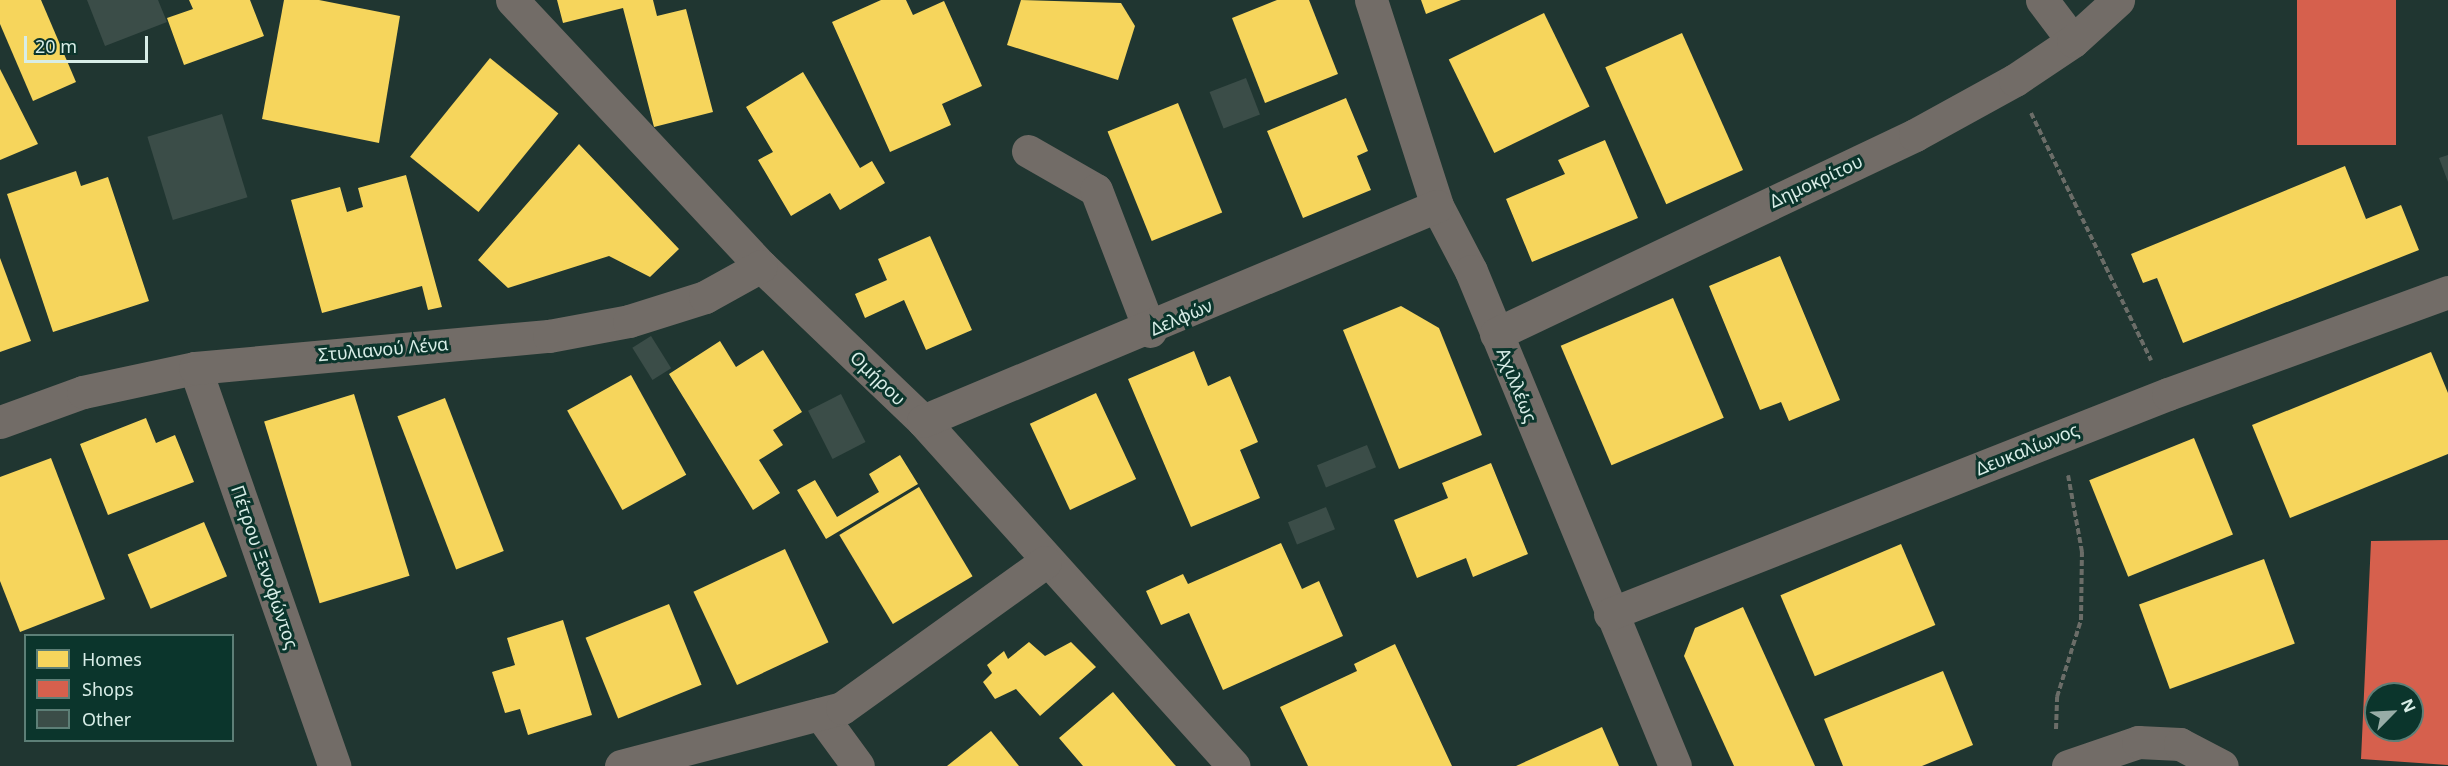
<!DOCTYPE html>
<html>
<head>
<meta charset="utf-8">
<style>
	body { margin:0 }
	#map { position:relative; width:2448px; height:766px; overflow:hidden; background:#203631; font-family:"Noto Sans",sans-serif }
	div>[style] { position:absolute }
	.homes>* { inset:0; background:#f6d55c; transform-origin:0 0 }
	.shops>* { inset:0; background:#d6604d; transform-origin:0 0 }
	.building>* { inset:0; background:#3b4d48; transform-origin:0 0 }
	.path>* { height:4px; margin-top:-2px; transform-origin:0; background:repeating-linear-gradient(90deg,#6b6d68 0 6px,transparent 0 9px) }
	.minor>* { height:33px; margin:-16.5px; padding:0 16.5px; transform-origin:16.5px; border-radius:16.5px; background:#726c67 }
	span { translate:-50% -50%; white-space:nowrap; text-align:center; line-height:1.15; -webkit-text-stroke:6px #0b352c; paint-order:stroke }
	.street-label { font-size:18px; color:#d8ede7 }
	.legend { position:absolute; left:24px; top:634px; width:210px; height:108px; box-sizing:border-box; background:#0b352c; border:2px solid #5d7f77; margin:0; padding:8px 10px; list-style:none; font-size:18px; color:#d8ede7 }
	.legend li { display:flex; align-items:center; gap:12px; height:30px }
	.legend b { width:30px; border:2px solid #5d7f77 }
	.north { position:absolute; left:2364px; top:682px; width:60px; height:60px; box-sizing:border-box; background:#0b352c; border:2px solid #5d7f77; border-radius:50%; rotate:66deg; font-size:16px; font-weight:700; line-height:24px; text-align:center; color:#d8ede7 }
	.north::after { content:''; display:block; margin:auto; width:21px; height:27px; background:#98ada7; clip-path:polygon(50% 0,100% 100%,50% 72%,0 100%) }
	.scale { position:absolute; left:24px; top:36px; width:124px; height:27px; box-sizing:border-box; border:3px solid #d8ede7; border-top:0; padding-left:8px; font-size:18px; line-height:21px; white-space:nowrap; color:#d8ede7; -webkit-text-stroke:4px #0b352c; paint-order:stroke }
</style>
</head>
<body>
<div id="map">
	<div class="homes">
		<div style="clip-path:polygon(0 0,41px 0,76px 82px,33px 101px,0 24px)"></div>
		<div style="clip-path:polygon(189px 0,250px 0,264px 36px,184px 65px,167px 18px,193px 9px)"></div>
		<div style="clip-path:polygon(284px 0,319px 0,400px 16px,379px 143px,262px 119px)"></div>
		<div style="clip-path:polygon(557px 0,653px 0,657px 16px,686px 9px,713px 112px,654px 127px,623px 8px,563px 23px)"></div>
		<div style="clip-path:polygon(881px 0,906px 0,913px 15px,944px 1px,982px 86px,942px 104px,951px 125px,890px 152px,832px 22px)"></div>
		<div style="clip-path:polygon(1021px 0,1121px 3px,1135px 26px,1118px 80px,1007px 45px)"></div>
		<div style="clip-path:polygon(1277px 0,1309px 0,1338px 74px,1265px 103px,1232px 18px)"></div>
		<div style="clip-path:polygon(1421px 0,1461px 0,1426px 14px)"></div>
		<div style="left:1544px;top:13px;width:104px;height:106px;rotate:64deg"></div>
		<div style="left:1682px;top:33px;width:150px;height:84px;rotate:66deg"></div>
		<div style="left:490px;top:58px;width:88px;height:127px;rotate:39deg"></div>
		<div style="clip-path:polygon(0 69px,38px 144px,0 160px)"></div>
		<div style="clip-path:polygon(803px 72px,860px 168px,872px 161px,885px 183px,840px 210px,830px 193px,791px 216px,758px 160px,773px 152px,746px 107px)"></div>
		<div style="clip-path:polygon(1346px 98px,1368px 151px,1357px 156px,1371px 190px,1303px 218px,1267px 131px)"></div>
		<div style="left:1178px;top:103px;width:118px;height:76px;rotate:68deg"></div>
		<div style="clip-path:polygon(1605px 140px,1638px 218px,1532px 262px,1506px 199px,1565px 174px,1558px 160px)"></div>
		<div style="clip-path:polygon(579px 144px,679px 249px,650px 277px,609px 256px,508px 288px,478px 260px)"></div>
		<div style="clip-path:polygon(2345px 166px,2366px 219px,2401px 205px,2419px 250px,2183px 343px,2157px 278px,2143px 283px,2131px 254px)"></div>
		<div style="clip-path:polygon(76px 171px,81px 186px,108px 177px,149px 301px,53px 332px,7px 194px)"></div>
		<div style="clip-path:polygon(406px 175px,442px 307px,428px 310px,422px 286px,322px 313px,291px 200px,340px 187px,347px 212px,363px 207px,358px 188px)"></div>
		<div style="clip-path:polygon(930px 236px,972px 330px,926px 350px,904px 300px,865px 318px,855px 294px,887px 280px,878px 259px)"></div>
		<div style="clip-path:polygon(1780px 256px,1840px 400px,1789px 421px,1781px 402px,1760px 410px,1709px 286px)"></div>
		<div style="clip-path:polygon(0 258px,31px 341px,0 352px)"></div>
		<div style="left:1673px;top:298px;width:130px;height:122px;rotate:67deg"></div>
		<div style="clip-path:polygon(1401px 306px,1439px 328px,1482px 435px,1399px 469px,1343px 330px)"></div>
		<div style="clip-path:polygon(720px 341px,736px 367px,763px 350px,802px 412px,773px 430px,783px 445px,759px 460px,780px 493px,753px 510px,669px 374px)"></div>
		<div style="clip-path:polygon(1194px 351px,1208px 386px,1230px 376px,1258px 442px,1240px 450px,1260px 498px,1191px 527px,1128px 379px)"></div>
		<div style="clip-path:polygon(2431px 352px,2448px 393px,2448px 454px,2290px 518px,2252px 425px)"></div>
		<div style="left:631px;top:375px;width:114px;height:73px;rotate:61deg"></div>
		<div style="left:1096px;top:393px;width:95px;height:73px;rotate:65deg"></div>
		<div style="left:354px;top:394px;width:190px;height:94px;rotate:73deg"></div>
		<div style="left:445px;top:398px;width:164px;height:51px;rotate:69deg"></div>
		<div style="clip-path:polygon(146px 418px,156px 443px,175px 435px,194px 482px,108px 515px,80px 444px)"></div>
		<div style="left:2194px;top:438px;width:104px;height:113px;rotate:68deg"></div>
		<div style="clip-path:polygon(900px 455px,918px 484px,826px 539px,797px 490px,815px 480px,837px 517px,879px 492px,869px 474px)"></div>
		<div style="clip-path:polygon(51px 458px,105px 599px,20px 632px,0 581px,0 477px)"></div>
		<div style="clip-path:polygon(1491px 463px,1528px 554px,1473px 577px,1466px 558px,1417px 578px,1394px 520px,1448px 498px,1442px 483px)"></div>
		<div style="left:919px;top:487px;width:104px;height:93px;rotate:59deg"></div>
		<div style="left:204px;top:522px;width:59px;height:83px;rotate:67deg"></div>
		<div style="clip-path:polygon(1281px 543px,1302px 589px,1319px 581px,1343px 636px,1223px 690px,1189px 613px,1161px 625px,1146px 591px,1183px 574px,1188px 584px)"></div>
		<div style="left:1901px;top:544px;width:88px;height:131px;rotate:67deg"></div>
		<div style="left:785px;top:549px;width:103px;height:101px;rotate:65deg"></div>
		<div style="left:2264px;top:559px;width:90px;height:133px;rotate:70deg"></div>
		<div style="left:669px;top:604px;width:87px;height:90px;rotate:68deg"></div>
		<div style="clip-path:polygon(1743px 607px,1815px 766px,1734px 766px,1684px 656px,1695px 628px)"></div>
		<div style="clip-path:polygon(563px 620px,592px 715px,528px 735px,520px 709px,505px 713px,492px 672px,515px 665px,507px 638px)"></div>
		<div style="clip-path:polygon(1029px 642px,1045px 656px,1071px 642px,1096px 667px,1040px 716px,1016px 689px,995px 699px,983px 682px,992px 673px,987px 665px,1004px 651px,1008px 659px)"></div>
		<div style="clip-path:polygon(1395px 644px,1452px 766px,1308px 766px,1280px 707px,1357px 671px,1354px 664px)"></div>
		<div style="clip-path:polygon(1943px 671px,1973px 745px,1922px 766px,1843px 766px,1824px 719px)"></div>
		<div style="clip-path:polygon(1113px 692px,1174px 764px,1176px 766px,1083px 766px,1059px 738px)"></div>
		<div style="clip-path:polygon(1602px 727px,1619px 766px,1516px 766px)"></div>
		<div style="clip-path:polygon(991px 731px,1019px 766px,947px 766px)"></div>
	</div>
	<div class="shops">
		<div style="left:2297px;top:0;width:99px;height:145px"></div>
		<div style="clip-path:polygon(evenodd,2448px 540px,2448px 765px,2361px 759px,2371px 541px,2448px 540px,2376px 694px,2412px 694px,2412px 730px,2376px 730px,2376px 694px)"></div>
	</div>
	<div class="building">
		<div style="clip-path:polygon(87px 0,158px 0,167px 22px,105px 46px)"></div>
		<div style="left:1246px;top:78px;width:39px;height:39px;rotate:69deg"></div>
		<div style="left:222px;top:114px;width:87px;height:78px;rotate:73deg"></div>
		<div style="clip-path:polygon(2448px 155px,2448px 182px,2439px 158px)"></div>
		<div style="left:651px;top:336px;width:38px;height:22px;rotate:58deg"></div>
		<div style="left:841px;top:394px;width:54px;height:37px;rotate:63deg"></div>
		<div style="left:1367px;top:445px;width:24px;height:54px;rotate:68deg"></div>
		<div style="left:1326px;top:507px;width:24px;height:41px;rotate:68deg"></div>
	</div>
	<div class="path">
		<div style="left:2031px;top:113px;width:275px;rotate:64.1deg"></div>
		<div style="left:2056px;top:729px;width:32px;rotate:-88deg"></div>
		<div style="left:2057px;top:697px;width:81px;rotate:-72.7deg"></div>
		<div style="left:2081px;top:620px;width:68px;rotate:-89.2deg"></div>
		<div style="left:2082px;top:552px;width:78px;rotate:-100.3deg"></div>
	</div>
	<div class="minor">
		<div style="left:512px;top:0;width:364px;rotate:46.9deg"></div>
		<div style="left:761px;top:266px;width:224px;rotate:43.7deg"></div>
		<div style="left:923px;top:421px;width:464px;rotate:48deg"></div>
		<div style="left:1371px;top:0;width:216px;rotate:72.2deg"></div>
		<div style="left:1437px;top:206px;width:73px;rotate:62.4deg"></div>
		<div style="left:1471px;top:271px;width:535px;rotate:67.6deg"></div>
		<div style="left:2042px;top:0;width:51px;rotate:52.9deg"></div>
		<div style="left:1028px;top:151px;width:78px;rotate:29.8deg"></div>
		<div style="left:1096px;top:190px;width:151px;rotate:69deg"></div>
		<div style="left:1496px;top:334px;width:464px;rotate:-25.4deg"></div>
		<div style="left:1915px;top:135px;width:114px;rotate:-28.8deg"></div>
		<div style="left:2015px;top:80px;width:70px;rotate:-33.9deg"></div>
		<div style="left:2073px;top:41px;width:61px;rotate:-42.3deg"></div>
		<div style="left:195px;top:368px;width:422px;rotate:70.7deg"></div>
		<div style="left:923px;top:421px;width:557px;rotate:-22.7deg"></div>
		<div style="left:0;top:422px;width:88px;rotate:-19.9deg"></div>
		<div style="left:83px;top:392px;width:115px;rotate:-12.1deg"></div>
		<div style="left:195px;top:368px;width:355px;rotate:-5.2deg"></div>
		<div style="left:549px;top:336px;width:81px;rotate:-10.6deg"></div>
		<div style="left:629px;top:321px;width:80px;rotate:-17.5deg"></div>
		<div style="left:705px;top:297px;width:64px;rotate:-29deg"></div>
		<div style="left:1610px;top:614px;width:600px;rotate:-21.52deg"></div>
		<div style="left:2168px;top:394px;width:298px;rotate:-20deg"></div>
		<div style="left:820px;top:714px;width:64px;rotate:53.8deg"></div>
		<div style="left:621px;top:766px;width:228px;rotate:-14.7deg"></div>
		<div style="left:842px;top:708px;width:250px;rotate:-35.7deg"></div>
		<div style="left:2068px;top:766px;width:74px;rotate:-18.9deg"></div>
		<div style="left:2138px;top:742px;width:42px;rotate:2.7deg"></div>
		<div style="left:2180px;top:744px;width:47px;rotate:27.6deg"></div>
	</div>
	<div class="street-label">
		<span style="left:1816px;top:181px;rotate:-25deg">Δημοκρίτου</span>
		<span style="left:1181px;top:317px;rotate:-23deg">Δελφών</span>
		<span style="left:383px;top:349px;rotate:-5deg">Στυλιανού Λένα</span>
		<span style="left:878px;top:378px;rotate:44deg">Ομήρου</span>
		<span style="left:1517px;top:385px;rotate:68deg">Αχιλλέως</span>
		<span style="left:2027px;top:449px;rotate:-22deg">Δευκαλίωνος</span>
		<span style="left:265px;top:567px;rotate:71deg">Πέτρου Ξενοφώντος</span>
	</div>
	<ul class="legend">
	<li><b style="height:16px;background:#f6d55c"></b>Homes</li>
	<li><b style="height:16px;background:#d6604d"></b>Shops</li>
	<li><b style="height:16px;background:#3b4d48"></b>Other</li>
	</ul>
	<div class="north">N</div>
	<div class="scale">20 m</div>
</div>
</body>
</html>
